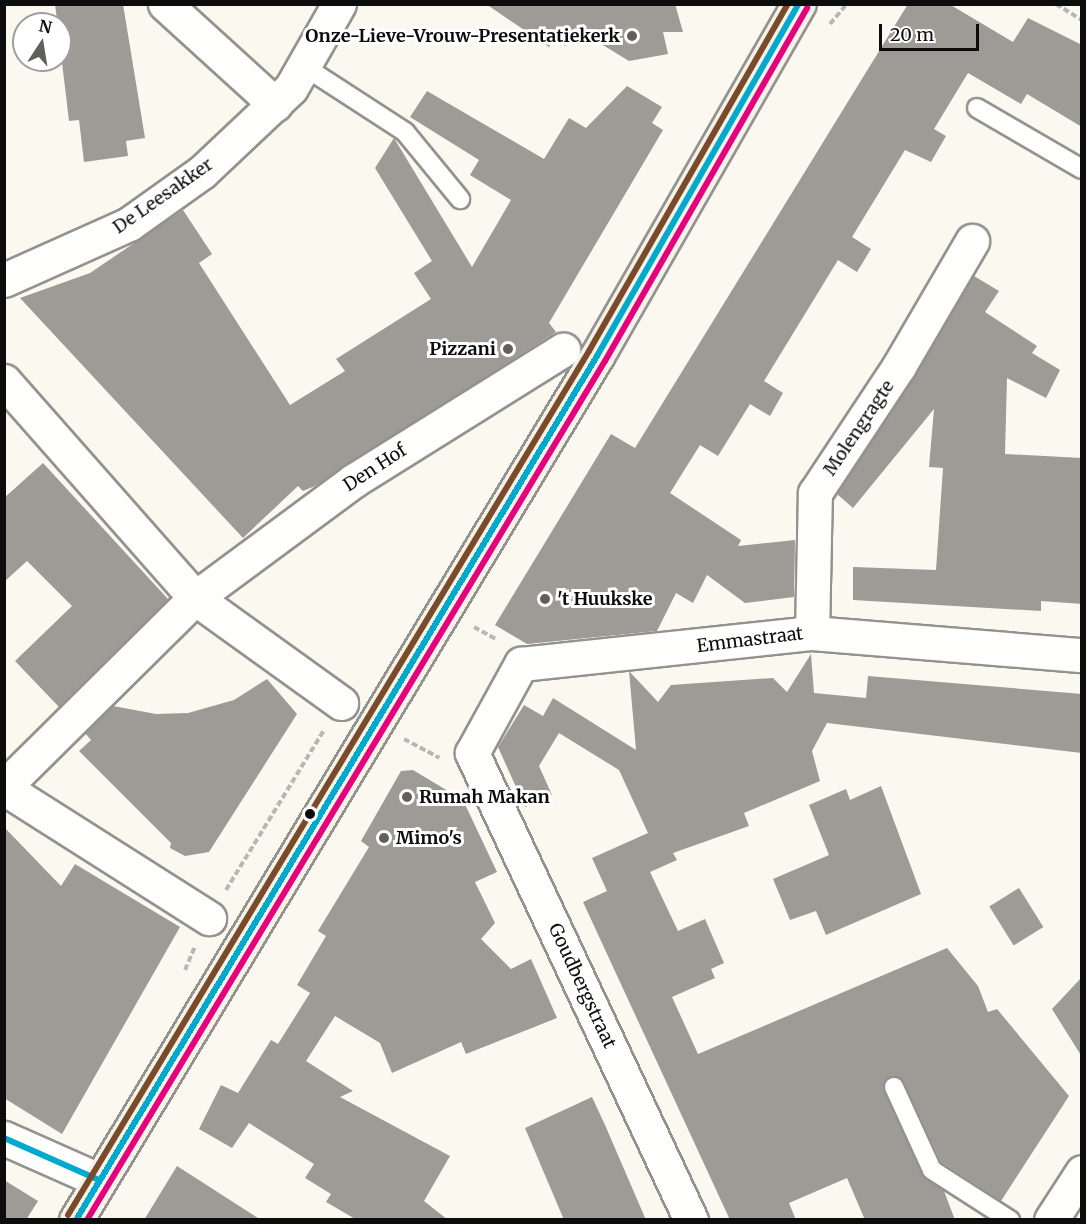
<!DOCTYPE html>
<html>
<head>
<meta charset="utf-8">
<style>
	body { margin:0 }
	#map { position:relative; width:1086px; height:1224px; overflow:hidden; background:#fbf8f0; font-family:Merriweather,serif }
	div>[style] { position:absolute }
	.building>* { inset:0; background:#9e9a96; transform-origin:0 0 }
	.path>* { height:4px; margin-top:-2px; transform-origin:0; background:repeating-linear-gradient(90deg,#b7b7b5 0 6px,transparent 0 9px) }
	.roads { filter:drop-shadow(2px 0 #94928f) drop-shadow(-2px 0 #94928f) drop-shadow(0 2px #94928f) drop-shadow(0 -2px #94928f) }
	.lane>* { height:18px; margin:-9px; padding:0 9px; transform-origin:9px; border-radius:9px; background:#fefefd }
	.street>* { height:33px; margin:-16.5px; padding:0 16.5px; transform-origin:16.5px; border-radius:16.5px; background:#fefefd }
	.secondary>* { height:33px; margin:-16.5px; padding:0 16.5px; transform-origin:16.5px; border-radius:16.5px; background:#f5f3e8 }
	.bus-1>* { height:6px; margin:-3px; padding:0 3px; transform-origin:3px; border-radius:3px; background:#00a9ce }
	.bus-2>* { height:6px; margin:-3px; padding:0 3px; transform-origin:3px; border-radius:3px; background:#e5007d }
	.bus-3>* { height:6px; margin:-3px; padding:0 3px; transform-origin:3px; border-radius:3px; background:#7a4b2a }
	.dots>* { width:16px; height:16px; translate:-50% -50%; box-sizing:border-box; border:3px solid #fff; border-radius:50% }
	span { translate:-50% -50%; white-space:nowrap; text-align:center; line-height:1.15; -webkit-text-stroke:6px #fff; paint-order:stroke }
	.poi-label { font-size:18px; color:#0c0c0c; font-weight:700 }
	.right { translate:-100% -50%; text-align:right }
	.left { translate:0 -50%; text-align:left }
	.street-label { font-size:18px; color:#0c0c0c }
	.frame { position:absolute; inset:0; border:6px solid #0c0c0c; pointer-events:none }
	.north { position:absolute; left:12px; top:12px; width:60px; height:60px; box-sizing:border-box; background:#fff; border:2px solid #9e9e9e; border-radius:50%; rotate:12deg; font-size:16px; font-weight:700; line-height:24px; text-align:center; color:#0c0c0c }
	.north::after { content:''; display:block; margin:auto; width:21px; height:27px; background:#605f5c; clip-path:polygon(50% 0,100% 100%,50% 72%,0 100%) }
	.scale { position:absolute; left:879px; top:24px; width:100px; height:27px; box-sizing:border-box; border:3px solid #0c0c0c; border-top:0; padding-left:8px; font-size:18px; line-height:21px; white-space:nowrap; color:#0c0c0c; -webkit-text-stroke:4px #fff; paint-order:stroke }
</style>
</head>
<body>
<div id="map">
	<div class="building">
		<div style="clip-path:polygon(55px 4px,123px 4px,145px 138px,126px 141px,128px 156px,84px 162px,79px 120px,69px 121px)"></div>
		<div style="clip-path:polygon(486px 4px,675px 4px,683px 32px,663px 32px,668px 54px,629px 61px,575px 28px,565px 46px,554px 39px,549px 47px)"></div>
		<div style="clip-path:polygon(908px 4px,949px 4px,1013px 42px,1028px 18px,1082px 45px,1082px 127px,1027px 94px,1021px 104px,968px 73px,934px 129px,946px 136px,931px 162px,905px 150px,852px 237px,871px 249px,857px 272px,838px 260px,764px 381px,783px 393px,770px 416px,750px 404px,718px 456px,700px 445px,670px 493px,741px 540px,738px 546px,795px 540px,794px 597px,745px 603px,707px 575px,693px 603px,676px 593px,657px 631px,527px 644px,495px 625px,611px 434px,635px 448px)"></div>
		<div style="clip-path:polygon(627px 86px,662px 107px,652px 123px,663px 130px,549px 323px,556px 332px,315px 486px,303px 491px,298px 486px,243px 538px,20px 298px,90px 273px,183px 210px,212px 254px,199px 263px,290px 405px,345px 371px,336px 359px,431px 299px,414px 273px,432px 261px,375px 168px,394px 138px,472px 267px,511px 200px,470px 175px,479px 160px,410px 117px,427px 91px,544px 159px,569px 118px,586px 128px)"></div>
		<div style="clip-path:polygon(974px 276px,999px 291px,985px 312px,1037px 346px,1032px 353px,1060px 370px,1046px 398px,1007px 378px,1005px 454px,1082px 458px,1082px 604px,1041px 601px,1041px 611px,853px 600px,853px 567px,936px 570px,943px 468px,929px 467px,934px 409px,853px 508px,837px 494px)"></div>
		<div style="clip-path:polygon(43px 463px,168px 599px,59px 707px,15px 661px,72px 606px,27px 561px,4px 582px,4px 498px)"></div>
		<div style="clip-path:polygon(811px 654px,814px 693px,866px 698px,868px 676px,1082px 694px,1082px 753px,827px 723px,812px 751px,820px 781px,744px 813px,749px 826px,673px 853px,677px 860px,650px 872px,678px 931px,705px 919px,724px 963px,711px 969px,715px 978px,672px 997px,698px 1054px,947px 948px,978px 986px,988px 1012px,997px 1009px,1069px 1096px,1001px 1201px,941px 1162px,904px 1082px,894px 1076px,885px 1080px,884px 1092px,922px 1175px,944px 1191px,955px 1220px,865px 1220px,847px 1178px,789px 1203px,796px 1220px,730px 1220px,583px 902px,607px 891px,592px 858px,648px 833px,619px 770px,559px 733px,539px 766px,552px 795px,525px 807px,498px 747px,524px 705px,543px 716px,553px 698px,636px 750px,629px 671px,658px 702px,671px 685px,773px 678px,787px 692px)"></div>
		<div style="clip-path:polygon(267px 679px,297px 714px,209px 852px,185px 856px,170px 848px,171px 843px,79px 751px,91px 740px,85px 733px,113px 706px,156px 714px,188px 713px,234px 700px)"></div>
		<div style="clip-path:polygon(413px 770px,463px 800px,497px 872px,475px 882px,495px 923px,481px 939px,511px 969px,531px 959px,557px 1018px,466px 1054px,461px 1042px,392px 1073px,380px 1043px,335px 1016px,306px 1061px,353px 1091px,340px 1097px,450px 1156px,424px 1201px,448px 1220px,357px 1220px,326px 1202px,331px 1194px,305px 1178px,314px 1164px,249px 1123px,232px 1148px,199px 1129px,221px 1085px,238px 1093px,271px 1040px,278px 1044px,310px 993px,297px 985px,326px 936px,318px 931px,369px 847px,361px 841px,401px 771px)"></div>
		<div style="clip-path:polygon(881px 786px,921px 894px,826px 935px,816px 911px,790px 920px,773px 879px,829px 855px,809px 805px,846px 789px,850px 800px)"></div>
		<div style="clip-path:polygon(4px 827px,61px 886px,75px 864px,180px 927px,62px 1134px,4px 1098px)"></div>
		<div style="left:1019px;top:888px;width:46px;height:35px;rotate:58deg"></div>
		<div style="clip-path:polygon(1082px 977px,1082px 1057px,1052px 1009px)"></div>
		<div style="clip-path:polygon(592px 1097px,605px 1125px,646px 1220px,564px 1220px,525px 1128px)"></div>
		<div style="clip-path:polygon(177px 1166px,261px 1220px,144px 1220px)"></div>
		<div style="clip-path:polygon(4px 1180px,38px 1201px,26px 1220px,4px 1220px)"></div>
	</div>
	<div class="path">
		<div style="left:1056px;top:4px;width:31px;rotate:32deg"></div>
		<div style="left:830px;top:24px;width:26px;rotate:-50deg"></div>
		<div style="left:474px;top:627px;width:26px;rotate:29deg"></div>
		<div style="left:404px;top:739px;width:40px;rotate:28deg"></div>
		<div style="left:226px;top:890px;width:188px;rotate:-58.5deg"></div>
		<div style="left:185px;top:970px;width:25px;rotate:-67deg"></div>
	</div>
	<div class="roads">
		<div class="lane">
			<div style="left:305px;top:67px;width:119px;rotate:33deg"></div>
			<div style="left:405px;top:132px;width:87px;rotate:50.6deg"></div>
			<div style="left:977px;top:108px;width:121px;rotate:30.2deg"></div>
			<div style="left:894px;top:1087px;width:91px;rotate:65.4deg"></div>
			<div style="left:932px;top:1170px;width:93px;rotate:32.7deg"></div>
		</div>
		<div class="street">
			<div style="left:165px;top:4px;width:149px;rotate:42.3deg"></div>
			<div style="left:4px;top:280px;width:137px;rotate:-24.1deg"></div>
			<div style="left:129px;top:224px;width:90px;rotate:-35.5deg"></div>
			<div style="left:202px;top:172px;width:122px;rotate:-43.3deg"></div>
			<div style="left:291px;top:88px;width:97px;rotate:-60.3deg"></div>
			<div style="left:4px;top:381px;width:289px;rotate:48.6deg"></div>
			<div style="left:195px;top:598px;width:180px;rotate:35.7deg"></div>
			<div style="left:812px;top:633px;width:140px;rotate:-88.8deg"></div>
			<div style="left:815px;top:493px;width:152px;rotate:-56.5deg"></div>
			<div style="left:899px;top:366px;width:145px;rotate:-59.7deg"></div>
			<div style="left:4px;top:787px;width:269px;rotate:-44.7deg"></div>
			<div style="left:195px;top:598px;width:197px;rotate:-36.5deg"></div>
			<div style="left:353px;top:481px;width:248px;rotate:-32deg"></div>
			<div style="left:4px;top:788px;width:243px;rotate:32.4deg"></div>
			<div style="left:4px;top:1138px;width:104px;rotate:23.9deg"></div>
			<div style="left:691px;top:1220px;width:516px;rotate:-115.12deg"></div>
			<div style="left:472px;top:753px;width:102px;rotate:-61.2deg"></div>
			<div style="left:521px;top:664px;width:293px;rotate:-6.1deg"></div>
			<div style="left:812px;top:633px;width:271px;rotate:4.7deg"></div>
			<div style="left:1051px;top:1220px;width:57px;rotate:-57.1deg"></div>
		</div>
		<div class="secondary">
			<div style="left:76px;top:1220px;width:1009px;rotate:-58.91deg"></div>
			<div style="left:597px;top:356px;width:406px;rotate:-60.2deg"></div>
		</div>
	</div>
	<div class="bus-1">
		<div style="left:4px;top:1138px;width:104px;rotate:23.9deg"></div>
		<div style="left:76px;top:1220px;width:1009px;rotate:-58.91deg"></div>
		<div style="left:597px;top:356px;width:406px;rotate:-60.2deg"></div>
	</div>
	<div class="bus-2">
		<div style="left:87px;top:1220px;width:1003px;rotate:-58.91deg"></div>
		<div style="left:605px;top:361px;width:407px;rotate:-60.2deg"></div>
	</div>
	<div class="bus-3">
		<div style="left:68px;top:1215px;width:1009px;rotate:-58.91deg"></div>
		<div style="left:589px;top:351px;width:400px;rotate:-60.2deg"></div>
	</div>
	<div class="dots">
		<div style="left:632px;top:36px;background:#605f5c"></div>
		<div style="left:508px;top:349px;background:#605f5c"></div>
		<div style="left:545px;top:599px;background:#605f5c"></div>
		<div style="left:407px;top:797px;background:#605f5c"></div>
		<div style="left:310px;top:814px;background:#0c0c0c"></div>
		<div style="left:384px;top:838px;background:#605f5c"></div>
	</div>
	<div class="poi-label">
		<span class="right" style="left:620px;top:36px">Onze-Lieve-Vrouw-Presentatiekerk</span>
		<span class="right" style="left:496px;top:349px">Pizzani</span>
		<span class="left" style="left:557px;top:599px">'t Huukske</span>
		<span class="left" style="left:419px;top:797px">Rumah Makan</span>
		<span class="left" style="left:396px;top:838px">Mimo's</span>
	</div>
	<div class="street-label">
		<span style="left:163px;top:196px;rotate:-35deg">De Leesakker</span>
		<span style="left:859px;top:428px;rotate:-56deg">Molengragte</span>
		<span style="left:375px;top:468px;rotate:-33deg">Den Hof</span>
		<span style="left:750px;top:640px;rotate:-7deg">Emmastraat</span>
		<span style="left:582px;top:986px;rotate:65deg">Goudbergstraat</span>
	</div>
	<div class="frame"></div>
	<div class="north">N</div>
	<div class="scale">20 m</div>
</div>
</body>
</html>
